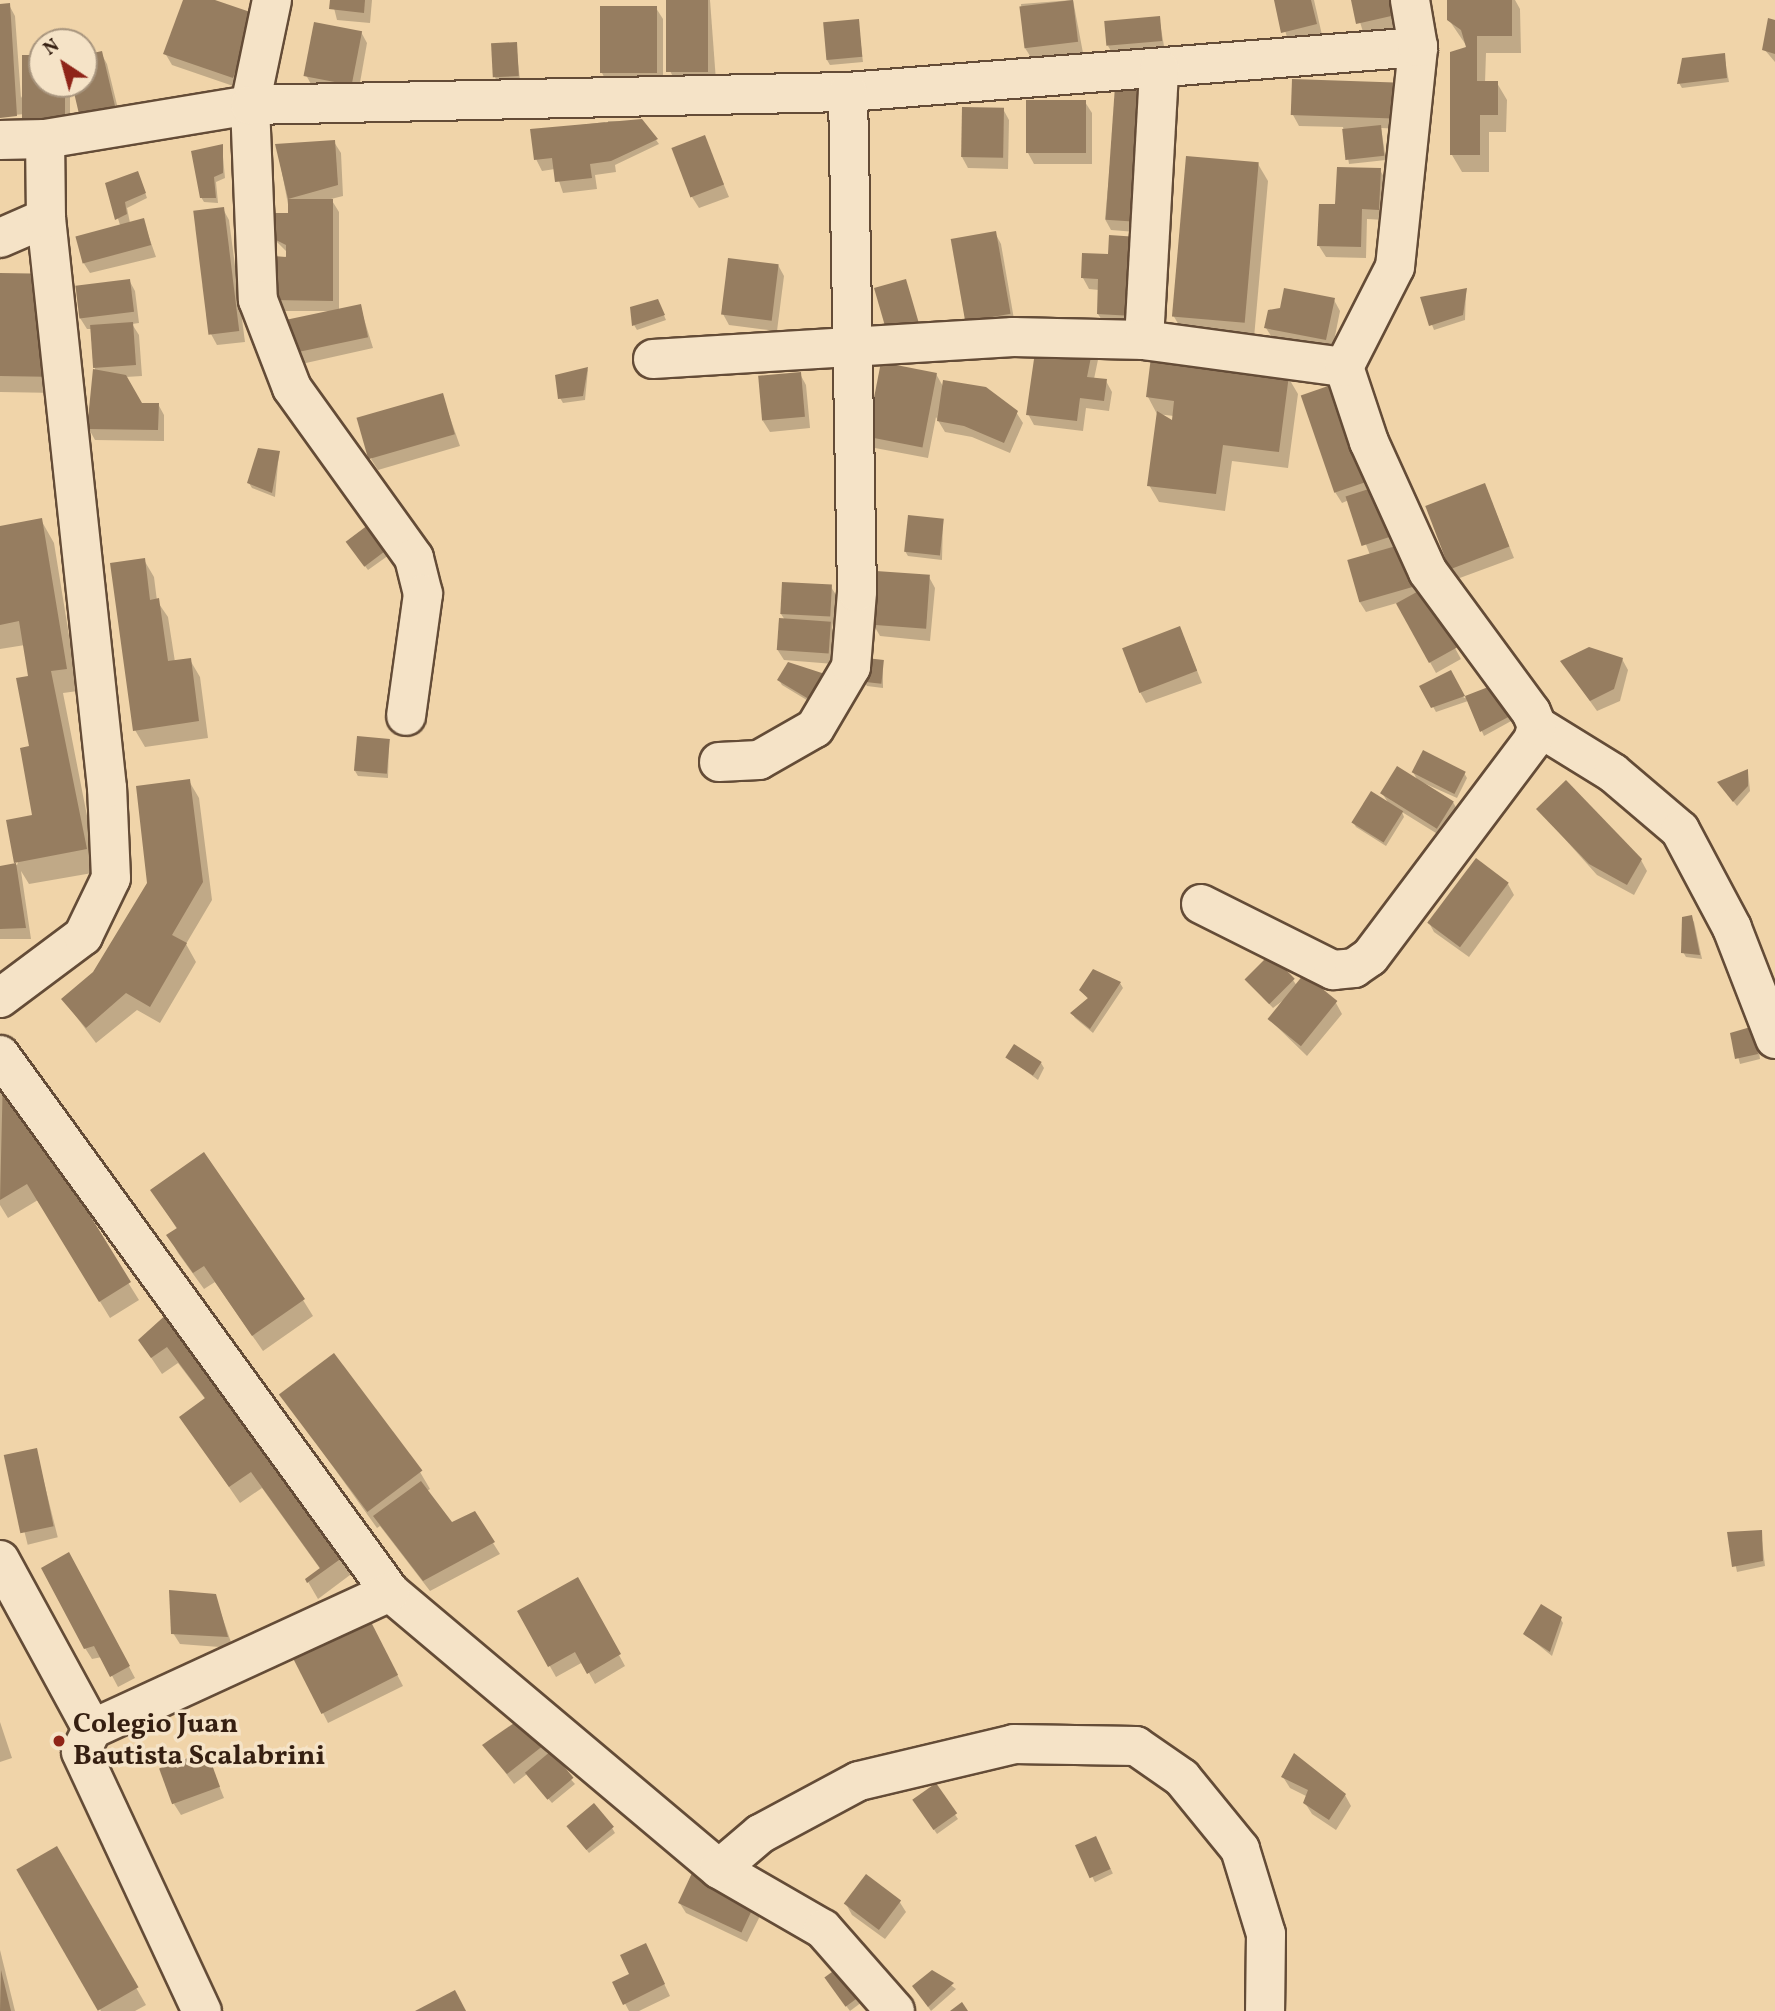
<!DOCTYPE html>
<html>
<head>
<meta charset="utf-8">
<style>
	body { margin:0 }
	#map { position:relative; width:1775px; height:2011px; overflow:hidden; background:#f0d4a9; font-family:Vollkorn,serif }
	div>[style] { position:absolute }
	.shadow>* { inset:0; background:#0003; transform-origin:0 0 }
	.building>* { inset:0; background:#967d60; transform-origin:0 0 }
	.roads { filter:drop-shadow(2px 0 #644c37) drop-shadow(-2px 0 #644c37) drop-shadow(0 2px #644c37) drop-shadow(0 -2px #644c37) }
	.minor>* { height:38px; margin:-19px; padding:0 19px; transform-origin:19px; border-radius:19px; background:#f5e3c7 }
	.dots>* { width:19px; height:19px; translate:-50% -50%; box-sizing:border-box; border:4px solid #f5e3c7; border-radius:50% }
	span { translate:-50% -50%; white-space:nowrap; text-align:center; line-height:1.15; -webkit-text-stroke:7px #f5e3c7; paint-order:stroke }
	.poi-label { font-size:28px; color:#351f11; font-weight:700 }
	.left { translate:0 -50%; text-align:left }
	.north { position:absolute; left:28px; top:28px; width:70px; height:70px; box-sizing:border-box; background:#f5e3c7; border:2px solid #a8957e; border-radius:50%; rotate:324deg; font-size:19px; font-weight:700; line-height:28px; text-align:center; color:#351f11 }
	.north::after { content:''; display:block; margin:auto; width:24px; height:32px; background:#8f2418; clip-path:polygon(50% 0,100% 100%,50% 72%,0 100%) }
</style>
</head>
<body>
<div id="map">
	<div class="shadow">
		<div style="clip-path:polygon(185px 0,210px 0,255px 16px,239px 88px,172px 65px,165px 53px)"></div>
		<div style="clip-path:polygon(332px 0,372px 0,370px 23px,337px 20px)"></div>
		<div style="clip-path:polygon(668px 0,710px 0,716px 81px,676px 82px,670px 71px)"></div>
		<div style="clip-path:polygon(1073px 0,1083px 53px,1032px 59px,1025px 48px,1021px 4px)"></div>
		<div style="clip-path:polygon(1275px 0,1314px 0,1322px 35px,1289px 43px)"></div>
		<div style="clip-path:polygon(1353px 0,1399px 0,1405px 25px,1364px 35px)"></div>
		<div style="clip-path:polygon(1449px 0,1515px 0,1520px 9px,1521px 53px,1486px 53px,1485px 83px,1497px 83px,1507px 100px,1506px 132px,1489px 132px,1489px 172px,1462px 172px,1452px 155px,1468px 48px,1449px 20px)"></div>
		<div style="clip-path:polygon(9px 5px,15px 16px,21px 98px,42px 57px,42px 84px,70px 84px,70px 130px,30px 130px,23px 118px,26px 114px,0 116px,0 6px)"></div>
		<div style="clip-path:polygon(656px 8px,663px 19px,663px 83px,608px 84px,602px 73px)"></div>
		<div style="clip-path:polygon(1159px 17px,1164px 46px,1111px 51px,1108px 46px)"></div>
		<div style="clip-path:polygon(858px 21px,863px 62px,830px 65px,827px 60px)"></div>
		<div style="clip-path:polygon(1775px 22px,1775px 62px,1764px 49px)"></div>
		<div style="clip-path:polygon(361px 32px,367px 43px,358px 94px,312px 86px,306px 75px)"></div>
		<div style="clip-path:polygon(516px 43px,520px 81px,497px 82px,495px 77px)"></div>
		<div style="clip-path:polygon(101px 53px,107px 64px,120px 117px,81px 113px,74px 84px,84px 84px,84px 57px)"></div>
		<div style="clip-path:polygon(1724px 55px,1729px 82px,1682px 88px,1679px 83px)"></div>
		<div style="clip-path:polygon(1401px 85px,1406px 129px,1381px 128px,1386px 160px,1349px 164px,1343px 127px,1299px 126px,1293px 115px)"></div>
		<div style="clip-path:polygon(1117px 88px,1136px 232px,1111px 230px,1105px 219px)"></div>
		<div style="clip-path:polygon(1085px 102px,1092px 113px,1092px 164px,1034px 164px,1028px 153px)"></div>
		<div style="clip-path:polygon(1003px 109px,1009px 120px,1008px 169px,968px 168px,962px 157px)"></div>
		<div style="left:22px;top:118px;width:9px;height:22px;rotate:84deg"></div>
		<div style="clip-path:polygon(608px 121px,642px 121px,659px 144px,615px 165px,616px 172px,595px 175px,597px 189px,563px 193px,555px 169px,542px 171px,536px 159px,532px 131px,605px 122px,608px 127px)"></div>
		<div style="clip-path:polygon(704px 137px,729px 197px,699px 208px,692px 197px)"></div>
		<div style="clip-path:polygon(334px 142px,341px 153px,343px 196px,331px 199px,339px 212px,339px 311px,360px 306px,373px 348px,297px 365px,291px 354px,331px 311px,281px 311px,274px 300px,287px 252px,272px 237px,290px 215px,277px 146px)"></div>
		<div style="clip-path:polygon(222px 146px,225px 178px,216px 182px,218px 203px,204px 202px,201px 197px)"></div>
		<div style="clip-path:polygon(1258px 164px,1268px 181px,1254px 338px,1183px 332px,1173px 315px)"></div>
		<div style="clip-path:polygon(1380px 170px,1386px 181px,1385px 220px,1367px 219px,1366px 258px,1326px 257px,1319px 246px,1337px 206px)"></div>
		<div style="clip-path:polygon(140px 178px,147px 198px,127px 208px,130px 223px,143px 220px,156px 257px,90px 273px,83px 262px,120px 225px,107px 184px)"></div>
		<div style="clip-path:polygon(223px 209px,229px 220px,245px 342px,217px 345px,211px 334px)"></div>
		<div style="clip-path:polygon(995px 233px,1001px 244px,1015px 325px,972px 332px)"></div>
		<div style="clip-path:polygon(1109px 255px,1139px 326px,1105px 325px,1098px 314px,1099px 290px,1089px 289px,1083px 278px)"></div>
		<div style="clip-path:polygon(778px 265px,784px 276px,777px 331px,729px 325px,723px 314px)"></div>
		<div style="left:0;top:275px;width:45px;height:117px;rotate:1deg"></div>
		<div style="clip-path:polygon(129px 280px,135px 291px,139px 323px,132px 324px,139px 335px,142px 376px,126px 377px,141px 404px,158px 404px,164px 415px,164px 441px,95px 440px,89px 429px,95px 369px,92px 329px,87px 329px,80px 318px)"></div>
		<div style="clip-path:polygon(1466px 290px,1465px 320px,1434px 330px,1422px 299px)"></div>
		<div style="clip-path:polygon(1334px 300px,1340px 311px,1332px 351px,1273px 339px,1266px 328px)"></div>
		<div style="clip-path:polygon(660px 306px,666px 320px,637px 330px,634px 325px)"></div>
		<div style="clip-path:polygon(1037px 346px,1099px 355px,1094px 379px,1106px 381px,1112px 392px,1109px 411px,1086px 408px,1083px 431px,1034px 425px,1028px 414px)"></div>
		<div style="clip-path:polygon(588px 369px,585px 400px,563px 403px,560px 398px)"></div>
		<div style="clip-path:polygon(800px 374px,806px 385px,810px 428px,770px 432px,763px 421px)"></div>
		<div style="clip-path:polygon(936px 374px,944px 388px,1016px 412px,1023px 423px,1010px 453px,972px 437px,945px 432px,936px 417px,928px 458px,875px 448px,868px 437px)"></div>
		<div style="clip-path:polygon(1288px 377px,1298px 394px,1288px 468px,1232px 461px,1225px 511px,1159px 502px,1149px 485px,1174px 416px,1157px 414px,1148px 397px)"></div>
		<div style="clip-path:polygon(442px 395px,460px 446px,378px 470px,371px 459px)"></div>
		<div style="clip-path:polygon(1337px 398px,1369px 491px,1409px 557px,1419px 593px,1423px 590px,1461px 659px,1436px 673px,1397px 603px,1366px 612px,1359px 601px,1370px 555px,1349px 500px,1342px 503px,1335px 492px)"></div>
		<div style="clip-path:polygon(279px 452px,275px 497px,252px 488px,249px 483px)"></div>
		<div style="clip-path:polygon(1485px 485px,1514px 558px,1457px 579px,1451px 568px)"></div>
		<div style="clip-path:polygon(41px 520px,54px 543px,78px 691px,63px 693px,98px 872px,29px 884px,21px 871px,31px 939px,0 939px,0 868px,17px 865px,34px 816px,30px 677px,25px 645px,0 649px,0 545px)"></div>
		<div style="clip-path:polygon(943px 521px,942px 560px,908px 556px,905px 551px)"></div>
		<div style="clip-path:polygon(350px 546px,396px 550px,368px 570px)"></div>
		<div style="clip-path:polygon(144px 560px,154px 577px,157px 601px,168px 617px,175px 662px,190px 660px,200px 677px,208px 738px,145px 747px,135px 730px)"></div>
		<div style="clip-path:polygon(929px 577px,935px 588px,930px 641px,880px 636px,873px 624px)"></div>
		<div style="clip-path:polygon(831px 587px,838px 598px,832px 628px,836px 635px,834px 664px,784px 660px,777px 649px,785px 620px,781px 614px)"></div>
		<div style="clip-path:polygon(1180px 628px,1202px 683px,1146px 703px,1140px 692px)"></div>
		<div style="clip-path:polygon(1622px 659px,1628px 670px,1620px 701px,1597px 711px,1562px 662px)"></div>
		<div style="clip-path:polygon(883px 662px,883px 688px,867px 686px,864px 681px)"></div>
		<div style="clip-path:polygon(789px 664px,815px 705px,782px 685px,779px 680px)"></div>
		<div style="clip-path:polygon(1451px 672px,1464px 698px,1495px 687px,1513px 720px,1484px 736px,1468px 701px,1436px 712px,1422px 687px)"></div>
		<div style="clip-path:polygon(389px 741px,388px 778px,358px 776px,355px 771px)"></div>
		<div style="clip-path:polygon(1748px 771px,1750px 791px,1737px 806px,1722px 787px)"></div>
		<div style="clip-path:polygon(1413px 772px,1464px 773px,1467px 778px,1457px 798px,1419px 781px,1453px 802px,1459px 813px,1444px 838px,1402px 812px,1404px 817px,1386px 846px,1356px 827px,1353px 822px,1389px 804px,1382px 793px,1418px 781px)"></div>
		<div style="clip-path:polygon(189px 781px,199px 798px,212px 900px,186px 944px,196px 962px,160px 1023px,137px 1010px,96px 1043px,63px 999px,95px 973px,149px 884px)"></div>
		<div style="clip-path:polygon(1538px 809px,1641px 860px,1647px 871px,1634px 895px,1597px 875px)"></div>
		<div style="clip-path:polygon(1508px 884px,1514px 895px,1469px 957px,1434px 932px,1428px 921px)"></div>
		<div style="clip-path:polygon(1691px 917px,1694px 922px,1702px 959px,1686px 957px,1683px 952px)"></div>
		<div style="clip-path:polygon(1246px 979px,1293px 980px,1297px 986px,1336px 1003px,1342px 1014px,1307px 1056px,1269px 1019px,1285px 999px,1273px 1008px)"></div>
		<div style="clip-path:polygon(1120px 983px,1123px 988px,1093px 1033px,1075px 1018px,1072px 1013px,1089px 1000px,1081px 991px)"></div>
		<div style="clip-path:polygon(1756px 1033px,1760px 1059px,1740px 1064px,1732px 1034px)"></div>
		<div style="clip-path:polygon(1007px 1057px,1041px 1063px,1044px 1068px,1038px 1080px)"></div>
		<div style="clip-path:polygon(0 1078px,139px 1300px,110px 1318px,38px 1200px,8px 1218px,0 1205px)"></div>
		<div style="clip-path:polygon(152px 1190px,303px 1300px,313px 1316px,263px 1351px,215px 1282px,204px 1289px,178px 1253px,169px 1236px,177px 1229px)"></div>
		<div style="clip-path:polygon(169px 1315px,354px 1572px,318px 1599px,307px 1580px,321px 1570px,262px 1488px,240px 1503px,181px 1417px,206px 1400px,178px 1363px,162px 1374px,140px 1341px)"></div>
		<div style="clip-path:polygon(281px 1394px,420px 1472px,430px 1489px,427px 1491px,451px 1524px,474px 1513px,500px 1554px,430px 1591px,380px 1526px,377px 1528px)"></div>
		<div style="left:36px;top:1450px;width:90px;height:31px;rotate:76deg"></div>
		<div style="clip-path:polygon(1761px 1532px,1765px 1566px,1737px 1572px,1729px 1534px)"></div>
		<div style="clip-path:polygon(75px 1565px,135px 1678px,118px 1687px,102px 1657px,92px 1659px,85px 1648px)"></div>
		<div style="clip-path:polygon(578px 1580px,625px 1666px,595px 1684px,583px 1662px,556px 1677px,519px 1612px)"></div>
		<div style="clip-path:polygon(215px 1596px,233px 1648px,180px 1644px,173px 1633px)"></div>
		<div style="clip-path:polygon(1560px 1618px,1563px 1623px,1552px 1656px,1525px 1634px)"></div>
		<div style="clip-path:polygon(375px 1632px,403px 1686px,328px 1723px,295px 1657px)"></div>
		<div style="clip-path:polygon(519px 1721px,575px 1784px,552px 1803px,527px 1774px,514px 1784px,485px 1746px)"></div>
		<div style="clip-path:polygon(0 1722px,12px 1758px,0 1762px)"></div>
		<div style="clip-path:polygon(206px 1753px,224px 1798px,181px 1815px,174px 1804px)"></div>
		<div style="clip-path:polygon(1283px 1777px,1345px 1795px,1351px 1806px,1336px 1830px,1312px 1814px,1305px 1803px,1308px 1797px,1290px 1788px)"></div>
		<div style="clip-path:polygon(935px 1786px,958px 1819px,937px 1834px,917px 1805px)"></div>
		<div style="clip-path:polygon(612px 1828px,615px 1833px,589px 1853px,571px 1830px)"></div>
		<div style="left:1098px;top:1843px;width:34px;height:20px;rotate:64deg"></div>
		<div style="clip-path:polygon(56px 1848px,146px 2005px,135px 2011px,101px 2011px,19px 1870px)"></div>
		<div style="clip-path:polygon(899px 1901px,906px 1912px,885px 1939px,852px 1915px,846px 1904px)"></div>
		<div style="clip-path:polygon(679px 1902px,753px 1905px,760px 1916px,747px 1942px,686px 1913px)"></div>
		<div style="clip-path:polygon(0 1950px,15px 2011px,0 2011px)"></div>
		<div style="clip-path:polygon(651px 1956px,670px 1996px,639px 2011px,629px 2011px,614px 1983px,632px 1975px)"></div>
		<div style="clip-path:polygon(933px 1972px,956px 1989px,931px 2011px,917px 1991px)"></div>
		<div style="clip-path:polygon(830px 1984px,866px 1999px,850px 2011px)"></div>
	</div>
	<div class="building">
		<div style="clip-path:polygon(183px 0,215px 0,256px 14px,233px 78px,163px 54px)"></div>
		<div style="clip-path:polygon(330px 0,365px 0,364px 13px,329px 9px)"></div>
		<div style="left:666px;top:0;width:42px;height:72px"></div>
		<div style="left:1073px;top:0;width:42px;height:54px;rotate:83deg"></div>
		<div style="clip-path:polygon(1274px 0,1311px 0,1317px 24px,1281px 33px)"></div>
		<div style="clip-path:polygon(1351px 0,1397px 0,1400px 14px,1356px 24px)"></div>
		<div style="clip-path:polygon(1447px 0,1512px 0,1512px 36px,1477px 36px,1477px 81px,1498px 81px,1498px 115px,1480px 115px,1480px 155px,1450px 155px,1450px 52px,1466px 47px,1461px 30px,1447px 20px)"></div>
		<div style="clip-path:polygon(10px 3px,17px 116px,0 118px,0 4px)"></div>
		<div style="left:657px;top:6px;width:67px;height:57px;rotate:90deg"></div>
		<div style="left:1160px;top:16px;width:25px;height:56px;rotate:85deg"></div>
		<div style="clip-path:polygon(1768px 18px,1775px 20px,1775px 54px,1762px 50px)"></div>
		<div style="left:859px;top:19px;width:38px;height:36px;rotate:85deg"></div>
		<div style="left:314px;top:22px;width:49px;height:55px;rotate:11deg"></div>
		<div style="left:517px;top:42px;width:34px;height:26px;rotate:87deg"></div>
		<div style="clip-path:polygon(102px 51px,115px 106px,79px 114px,72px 84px,84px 84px,84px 55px)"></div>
		<div style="clip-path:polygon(1725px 53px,1727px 78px,1677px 84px,1682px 58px)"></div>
		<div style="clip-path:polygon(22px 55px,42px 55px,42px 84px,65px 84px,65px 119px,22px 119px)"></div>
		<div style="left:1292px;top:79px;width:110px;height:36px;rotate:2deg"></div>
		<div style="left:1115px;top:86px;width:27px;height:134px;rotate:4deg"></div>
		<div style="left:1026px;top:100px;width:60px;height:53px"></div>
		<div style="left:962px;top:107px;width:42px;height:50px;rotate:1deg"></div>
		<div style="clip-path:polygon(642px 119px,658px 139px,611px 161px,590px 164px,592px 178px,555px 182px,552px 158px,534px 160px,530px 129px)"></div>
		<div style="left:1381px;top:125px;width:31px;height:39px;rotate:84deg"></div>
		<div style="left:705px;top:135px;width:53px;height:36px;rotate:69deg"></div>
		<div style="clip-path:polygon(335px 140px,338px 185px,288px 199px,275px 144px)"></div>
		<div style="clip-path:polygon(223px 144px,223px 173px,214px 177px,216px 198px,200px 198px,191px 151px)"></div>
		<div style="left:1186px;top:156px;width:73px;height:161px;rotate:5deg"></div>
		<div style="clip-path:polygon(1337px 167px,1381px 168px,1379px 210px,1362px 209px,1361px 247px,1317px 246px,1319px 204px,1335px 204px)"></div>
		<div style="clip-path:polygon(138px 171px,146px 193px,125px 202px,127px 214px,115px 220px,105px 183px)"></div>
		<div style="clip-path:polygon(288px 199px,333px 199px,333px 301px,273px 300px,273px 256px,286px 257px,286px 245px,270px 237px,270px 213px,288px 213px)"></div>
		<div style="left:224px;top:207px;width:125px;height:31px;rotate:83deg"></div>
		<div style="left:144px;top:218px;width:28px;height:71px;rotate:75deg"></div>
		<div style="left:996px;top:231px;width:84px;height:46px;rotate:80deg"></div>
		<div style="clip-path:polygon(1109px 235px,1138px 237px,1134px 316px,1097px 314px,1098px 279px,1081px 278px,1082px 253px,1108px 254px)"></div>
		<div style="left:728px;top:258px;width:51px;height:57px;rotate:7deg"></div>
		<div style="left:0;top:273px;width:46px;height:103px;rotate:1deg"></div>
		<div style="left:130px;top:279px;width:33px;height:55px;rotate:83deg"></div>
		<div style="clip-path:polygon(906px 279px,920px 327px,885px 326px,874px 288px)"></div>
		<div style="clip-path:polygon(1284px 288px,1335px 298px,1326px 340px,1264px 328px,1268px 310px,1280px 308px)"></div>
		<div style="clip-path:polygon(1467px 288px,1463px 315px,1429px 326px,1420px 297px)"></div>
		<div style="clip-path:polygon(658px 299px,665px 315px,632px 326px,630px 307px)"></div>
		<div style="left:361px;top:304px;width:34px;height:81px;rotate:78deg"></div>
		<div style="left:133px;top:322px;width:43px;height:43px;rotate:86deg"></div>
		<div style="clip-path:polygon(1094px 342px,1087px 377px,1107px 379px,1104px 401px,1080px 398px,1077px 421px,1026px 415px,1036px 345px)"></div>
		<div style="clip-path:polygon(1151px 357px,1289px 375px,1279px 452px,1223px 445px,1216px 494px,1147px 486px,1157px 411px,1172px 420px,1174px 401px,1146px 397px)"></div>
		<div style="left:881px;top:362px;width:57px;height:76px;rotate:11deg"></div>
		<div style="clip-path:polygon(588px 367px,583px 396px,558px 399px,555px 375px)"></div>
		<div style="clip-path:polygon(93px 369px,126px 375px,142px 403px,159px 403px,158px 430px,87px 429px)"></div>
		<div style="left:801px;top:372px;width:45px;height:43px;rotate:85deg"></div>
		<div style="clip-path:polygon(943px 380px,986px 387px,1018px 411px,1004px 443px,964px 426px,937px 421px)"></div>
		<div style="left:1331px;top:385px;width:103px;height:32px;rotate:71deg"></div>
		<div style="left:443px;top:393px;width:43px;height:90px;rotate:74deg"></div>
		<div style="clip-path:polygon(258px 448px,280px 451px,272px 493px,247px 483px)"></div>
		<div style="left:1485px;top:483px;width:68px;height:64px;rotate:69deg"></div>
		<div style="left:1375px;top:487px;width:52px;height:31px;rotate:72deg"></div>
		<div style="left:908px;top:515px;width:36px;height:37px;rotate:6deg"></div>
		<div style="clip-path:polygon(42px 518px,67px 669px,51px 671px,87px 849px,14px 863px,6px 820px,32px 815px,20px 748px,29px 746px,16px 678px,28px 676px,19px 621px,0 625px,0 526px)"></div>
		<div style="left:376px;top:519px;width:31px;height:38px;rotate:53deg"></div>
		<div style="left:1403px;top:544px;width:44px;height:58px;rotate:74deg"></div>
		<div style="clip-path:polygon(145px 558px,150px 600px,159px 598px,168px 661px,191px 658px,199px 721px,133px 731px,110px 563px)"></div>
		<div style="left:876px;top:571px;width:54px;height:54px;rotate:4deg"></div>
		<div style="left:782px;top:582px;width:50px;height:32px;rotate:3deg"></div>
		<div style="left:1424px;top:588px;width:68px;height:32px;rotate:61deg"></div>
		<div style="left:779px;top:618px;width:52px;height:32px;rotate:4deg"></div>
		<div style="left:1180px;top:626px;width:48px;height:62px;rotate:69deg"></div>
		<div style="clip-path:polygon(1589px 647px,1623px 658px,1614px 689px,1590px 701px,1560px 661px)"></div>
		<div style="left:866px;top:658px;width:18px;height:24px;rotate:6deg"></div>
		<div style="clip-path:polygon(788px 662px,828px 675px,812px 701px,777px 680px)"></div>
		<div style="clip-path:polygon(1451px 670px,1465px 696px,1496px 684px,1512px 715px,1480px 732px,1465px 696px,1431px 708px,1419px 686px)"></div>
		<div style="left:357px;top:736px;width:33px;height:35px;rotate:5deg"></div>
		<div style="left:1423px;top:750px;width:48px;height:25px;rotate:27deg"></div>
		<div style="left:1397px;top:766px;width:67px;height:32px;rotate:32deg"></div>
		<div style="clip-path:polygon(1748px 769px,1748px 786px,1733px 802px,1717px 782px)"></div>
		<div style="clip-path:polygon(190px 779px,203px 882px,172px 935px,187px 943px,150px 1007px,126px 993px,86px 1028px,61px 999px,93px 972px,147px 883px,136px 786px)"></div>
		<div style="clip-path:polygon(1566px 780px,1642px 859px,1627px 885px,1589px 864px,1536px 809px)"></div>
		<div style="left:1371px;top:791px;width:38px;height:37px;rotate:32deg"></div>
		<div style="left:1476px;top:858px;width:41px;height:81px;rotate:37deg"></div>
		<div style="clip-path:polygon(16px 863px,26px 928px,0 929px,0 866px)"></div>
		<div style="clip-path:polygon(1692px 915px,1700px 955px,1681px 953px,1682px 917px)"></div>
		<div style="left:1270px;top:954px;width:35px;height:36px;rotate:45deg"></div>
		<div style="clip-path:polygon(1093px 969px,1121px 982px,1090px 1029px,1070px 1013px,1088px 998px,1079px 990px)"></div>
		<div style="left:1304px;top:974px;width:43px;height:58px;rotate:39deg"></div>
		<div style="clip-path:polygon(1754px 1026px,1758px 1054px,1735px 1059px,1730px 1033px)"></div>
		<div style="left:1014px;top:1044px;width:33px;height:16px;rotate:33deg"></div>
		<div style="clip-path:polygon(3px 1074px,131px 1282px,99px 1302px,27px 1184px,0 1200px)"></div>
		<div style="clip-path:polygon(204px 1152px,305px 1299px,252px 1336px,204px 1266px,193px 1273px,166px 1235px,177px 1228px,150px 1190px)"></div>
		<div style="clip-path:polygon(169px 1312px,346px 1555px,307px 1583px,305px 1579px,320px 1568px,251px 1472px,229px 1487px,179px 1417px,205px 1398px,167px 1347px,151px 1358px,138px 1340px)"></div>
		<div style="left:334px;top:1353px;width:147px;height:69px;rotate:53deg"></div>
		<div style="left:37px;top:1448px;width:80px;height:34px;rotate:78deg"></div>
		<div style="clip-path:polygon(421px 1481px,452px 1522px,475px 1511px,495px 1542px,423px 1581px,373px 1516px)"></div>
		<div style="clip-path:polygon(1762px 1530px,1763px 1561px,1732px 1567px,1727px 1532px)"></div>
		<div style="clip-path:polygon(69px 1552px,130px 1666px,110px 1677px,94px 1646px,84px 1649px,41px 1568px)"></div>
		<div style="clip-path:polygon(578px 1577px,621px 1654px,587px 1674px,575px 1652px,548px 1667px,517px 1611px)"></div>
		<div style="clip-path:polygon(169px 1590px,216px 1594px,228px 1637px,171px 1634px)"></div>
		<div style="clip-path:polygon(1541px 1604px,1562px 1617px,1550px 1652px,1523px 1634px)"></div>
		<div style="left:369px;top:1618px;width:64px;height:86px;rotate:63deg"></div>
		<div style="clip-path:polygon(520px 1719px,544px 1745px,507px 1774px,482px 1745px)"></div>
		<div style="left:207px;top:1751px;width:38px;height:51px;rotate:70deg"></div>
		<div style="left:551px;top:1751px;width:35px;height:34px;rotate:50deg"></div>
		<div style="clip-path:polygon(1294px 1753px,1346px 1794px,1329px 1820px,1303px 1803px,1308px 1790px,1281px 1777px)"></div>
		<div style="left:936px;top:1783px;width:37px;height:29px;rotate:55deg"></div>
		<div style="left:594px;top:1803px;width:31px;height:36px;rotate:50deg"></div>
		<div style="left:1096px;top:1836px;width:36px;height:23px;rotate:66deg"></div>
		<div style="left:57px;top:1846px;width:163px;height:47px;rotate:60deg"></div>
		<div style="left:692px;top:1873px;width:70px;height:33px;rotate:25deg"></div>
		<div style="left:866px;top:1874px;width:44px;height:37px;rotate:37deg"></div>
		<div style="clip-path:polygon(646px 1943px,665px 1984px,623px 2005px,612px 1982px,629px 1974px,620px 1955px)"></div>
		<div style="left:843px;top:1964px;width:36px;height:23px;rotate:54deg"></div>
		<div style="clip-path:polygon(1px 1970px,11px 2011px,0 2011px)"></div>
		<div style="clip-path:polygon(932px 1970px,954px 1983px,928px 2007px,912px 1986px)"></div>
		<div style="clip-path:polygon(455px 1990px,466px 2011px,415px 2011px)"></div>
		<div style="clip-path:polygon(962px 2002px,968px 2011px,950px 2011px)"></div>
	</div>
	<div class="roads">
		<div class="minor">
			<div style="left:272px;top:0;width:107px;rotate:101.8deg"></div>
			<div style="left:250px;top:105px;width:195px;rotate:87.7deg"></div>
			<div style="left:258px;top:300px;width:94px;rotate:68.9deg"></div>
			<div style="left:292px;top:388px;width:209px;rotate:54.3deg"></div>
			<div style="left:414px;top:558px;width:37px;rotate:76deg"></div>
			<div style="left:423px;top:594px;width:123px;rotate:97.9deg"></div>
			<div style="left:0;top:140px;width:45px;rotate:-1.3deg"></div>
			<div style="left:45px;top:139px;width:208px;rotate:-9.4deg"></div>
			<div style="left:250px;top:105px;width:598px;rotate:-1.25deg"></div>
			<div style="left:848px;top:92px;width:572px;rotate:-4.51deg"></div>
			<div style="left:0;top:238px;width:50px;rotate:-23.5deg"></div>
			<div style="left:1144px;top:340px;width:272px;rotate:-86.8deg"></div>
			<div style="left:653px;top:359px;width:361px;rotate:-3.5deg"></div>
			<div style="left:1013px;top:337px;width:131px;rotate:1.3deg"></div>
			<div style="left:1144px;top:340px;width:202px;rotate:7.7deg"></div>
			<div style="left:1537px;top:726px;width:89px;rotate:31.7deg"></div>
			<div style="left:1613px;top:773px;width:88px;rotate:40.4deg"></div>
			<div style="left:1680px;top:830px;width:111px;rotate:62deg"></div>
			<div style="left:1732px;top:928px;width:119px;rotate:68.8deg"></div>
			<div style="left:719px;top:762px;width:40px;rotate:-2.9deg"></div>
			<div style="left:759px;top:760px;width:64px;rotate:-29.7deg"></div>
			<div style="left:815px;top:728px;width:71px;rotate:-59.5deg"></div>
			<div style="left:851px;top:667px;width:75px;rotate:-85.4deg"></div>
			<div style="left:857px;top:592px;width:500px;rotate:-91.03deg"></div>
			<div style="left:1201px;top:904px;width:148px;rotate:26.6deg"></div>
			<div style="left:1333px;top:970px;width:21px;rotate:-5deg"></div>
			<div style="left:1354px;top:968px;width:19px;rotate:-35deg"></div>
			<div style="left:1370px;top:957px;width:271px;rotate:-53.1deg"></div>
			<div style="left:1533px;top:740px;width:15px;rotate:-74deg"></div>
			<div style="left:1537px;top:726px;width:15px;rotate:-113deg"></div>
			<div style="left:1531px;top:712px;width:174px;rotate:-126.3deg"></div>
			<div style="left:1428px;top:572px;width:143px;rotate:-114.4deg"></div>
			<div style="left:1369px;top:442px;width:79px;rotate:-108.4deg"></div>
			<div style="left:1344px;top:367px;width:112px;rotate:-63deg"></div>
			<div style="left:1395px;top:267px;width:221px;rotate:-84deg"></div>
			<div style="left:1418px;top:47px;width:48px;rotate:-99.7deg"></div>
			<div style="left:0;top:998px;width:104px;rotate:-36.8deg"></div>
			<div style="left:83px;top:936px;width:64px;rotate:-64.2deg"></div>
			<div style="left:111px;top:878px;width:90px;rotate:-92.5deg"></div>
			<div style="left:107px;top:788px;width:573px;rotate:-96.11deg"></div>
			<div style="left:46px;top:218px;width:79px;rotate:-90.7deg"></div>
			<div style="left:0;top:1055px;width:664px;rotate:54.01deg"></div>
			<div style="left:390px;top:1592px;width:430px;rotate:40.1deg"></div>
			<div style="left:719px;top:1869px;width:120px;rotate:30deg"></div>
			<div style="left:823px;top:1929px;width:109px;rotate:48.7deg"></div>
			<div style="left:0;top:1560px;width:192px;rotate:61.4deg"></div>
			<div style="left:92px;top:1729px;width:25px;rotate:116deg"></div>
			<div style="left:81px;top:1752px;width:286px;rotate:65deg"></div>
			<div style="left:92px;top:1729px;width:328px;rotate:-24.7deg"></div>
			<div style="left:719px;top:1869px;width:54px;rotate:-40.5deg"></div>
			<div style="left:760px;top:1834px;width:112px;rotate:-28.2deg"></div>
			<div style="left:859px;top:1781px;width:159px;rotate:-13.4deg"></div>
			<div style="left:1014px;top:1744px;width:122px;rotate:0.9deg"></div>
			<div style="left:1136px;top:1746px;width:56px;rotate:34.8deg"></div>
			<div style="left:1182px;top:1778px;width:92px;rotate:50.8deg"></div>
			<div style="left:1240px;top:1849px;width:89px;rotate:73deg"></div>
			<div style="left:1266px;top:1934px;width:77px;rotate:90.7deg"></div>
		</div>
	</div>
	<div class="dots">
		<div style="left:59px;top:1741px;background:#8f2418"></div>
	</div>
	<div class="poi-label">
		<span class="left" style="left:73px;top:1741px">Colegio Juan<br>Bautista Scalabrini</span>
	</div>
	<div class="north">N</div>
</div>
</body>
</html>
